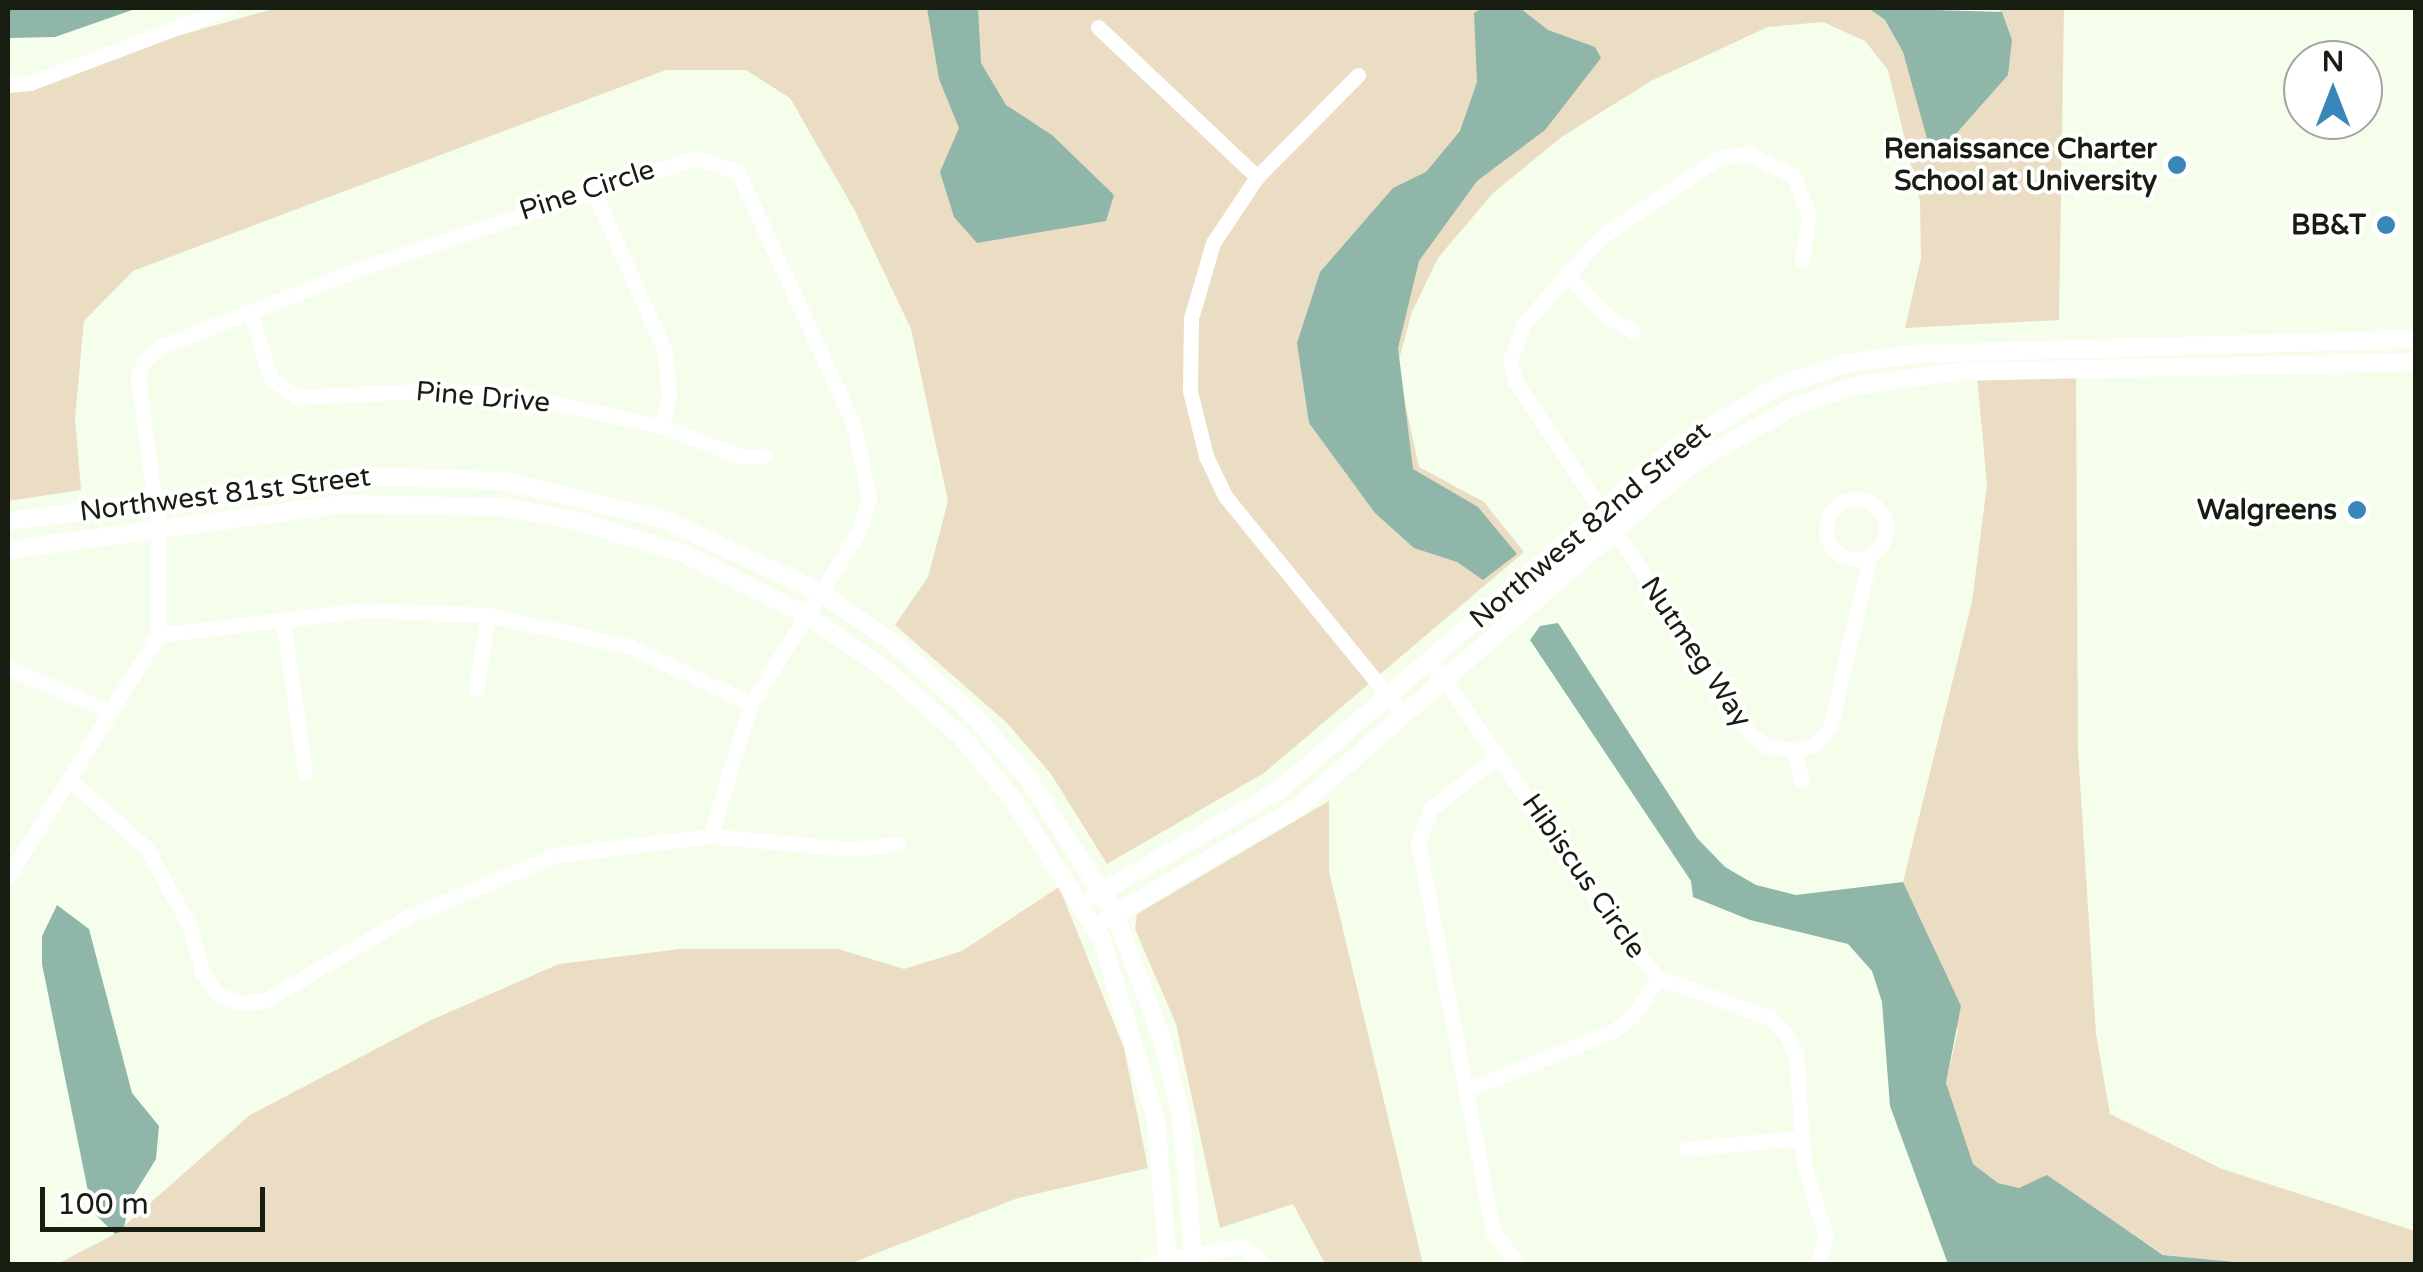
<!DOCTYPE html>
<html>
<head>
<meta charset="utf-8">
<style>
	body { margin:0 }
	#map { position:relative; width:2423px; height:1272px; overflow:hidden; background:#f5feeb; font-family:"Varela Round",sans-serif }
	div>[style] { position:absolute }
	.green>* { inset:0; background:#ebddc4 }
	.water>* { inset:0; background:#8fb6a9 }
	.minor>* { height:15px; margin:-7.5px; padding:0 7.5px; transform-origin:7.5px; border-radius:7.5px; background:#fff }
	.minor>.ring { margin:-7.5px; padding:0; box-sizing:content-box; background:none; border:15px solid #fff; border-radius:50% }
	.tertiary>* { height:18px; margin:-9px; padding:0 9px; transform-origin:9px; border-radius:9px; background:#fff }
	.dots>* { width:28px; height:28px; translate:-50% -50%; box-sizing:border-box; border:5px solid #fff; border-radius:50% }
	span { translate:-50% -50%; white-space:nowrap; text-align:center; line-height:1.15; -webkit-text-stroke:8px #fff; paint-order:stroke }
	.poi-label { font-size:28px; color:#181d12; font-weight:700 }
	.right { translate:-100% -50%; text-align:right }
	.street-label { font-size:28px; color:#181d12 }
	.frame { position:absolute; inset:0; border:10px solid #181d12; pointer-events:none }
	.north { position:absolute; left:2283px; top:40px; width:100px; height:100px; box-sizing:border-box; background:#fff; border:2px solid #a3a5a0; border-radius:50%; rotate:0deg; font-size:28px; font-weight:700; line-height:40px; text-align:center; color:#181d12 }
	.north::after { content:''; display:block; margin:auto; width:35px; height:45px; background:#3987b9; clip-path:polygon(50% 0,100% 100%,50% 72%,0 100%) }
	.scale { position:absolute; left:40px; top:1187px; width:225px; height:45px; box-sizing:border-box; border:5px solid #181d12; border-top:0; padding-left:12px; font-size:30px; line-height:35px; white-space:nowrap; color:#181d12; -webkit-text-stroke:8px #fff; paint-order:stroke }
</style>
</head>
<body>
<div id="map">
	<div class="green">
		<div style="clip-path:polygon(276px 8px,1868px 8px,1885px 20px,1903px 52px,1934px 159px,2008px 75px,1999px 8px,2064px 8px,2059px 320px,1905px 328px,1921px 258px,1920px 202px,1888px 70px,1865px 41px,1823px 22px,1768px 27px,1651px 81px,1563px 136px,1493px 193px,1438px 258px,1412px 312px,1397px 367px,1419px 467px,1484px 502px,1524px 552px,1264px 773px,1107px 864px,1051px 774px,1007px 723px,895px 625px,928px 577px,948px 501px,911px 329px,855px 211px,790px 98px,746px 70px,666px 70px,133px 271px,84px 321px,75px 418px,81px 490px,8px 501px,8px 84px)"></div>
		<div style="clip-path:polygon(2076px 373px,2078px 749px,2096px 1034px,2110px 1114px,2222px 1169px,2415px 1231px,2415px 1264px,2256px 1264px,2164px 1255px,2047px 1176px,2019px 1188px,1998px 1183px,1973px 1164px,1963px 1145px,1946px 1083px,1958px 1030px,1903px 882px,1972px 602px,1987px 485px,1977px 376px)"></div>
		<div style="clip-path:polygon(1329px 801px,1329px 871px,1423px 1264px,1325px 1264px,1293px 1204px,1220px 1228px,1176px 1024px,1135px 929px,1137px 914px)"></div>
		<div style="clip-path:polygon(1059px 887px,1124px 1048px,1148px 1168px,1018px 1198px,849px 1264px,57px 1264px,115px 1234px,250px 1115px,429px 1021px,559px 964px,680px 949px,838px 949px,904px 969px,962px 951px)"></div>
	</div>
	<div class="water">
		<div style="clip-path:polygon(8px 8px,138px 8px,55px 37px,9px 38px)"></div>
		<div style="clip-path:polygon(927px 8px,978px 8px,981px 63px,1006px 105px,1052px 135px,1114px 195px,1106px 221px,977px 243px,954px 217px,940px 172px,959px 128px,939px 79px)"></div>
		<div style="clip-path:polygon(1483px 8px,1520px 8px,1548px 30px,1595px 47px,1601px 58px,1545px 130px,1477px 181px,1419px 261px,1398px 348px,1413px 469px,1478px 507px,1517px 554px,1483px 580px,1457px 562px,1414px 548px,1375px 513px,1309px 423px,1297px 343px,1320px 272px,1393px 188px,1426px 172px,1460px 131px,1477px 82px,1474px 13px)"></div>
		<div style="clip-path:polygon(1868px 8px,2002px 12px,2012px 40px,2008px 75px,1933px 160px,1903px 52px,1885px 20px)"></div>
		<div style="clip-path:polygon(1558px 623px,1697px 838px,1725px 867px,1756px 885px,1796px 895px,1903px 882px,1961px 1006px,1946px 1083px,1973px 1164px,1998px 1183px,2019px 1188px,2047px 1175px,2163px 1255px,2256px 1264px,1948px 1264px,1890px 1106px,1882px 1002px,1872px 971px,1848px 944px,1750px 920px,1693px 897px,1691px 881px,1530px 640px,1540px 626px)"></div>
		<div style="clip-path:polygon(57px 905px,89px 929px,132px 1093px,159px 1126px,156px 1159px,130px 1201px,123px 1231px,115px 1234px,92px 1211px,42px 964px,42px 936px)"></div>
	</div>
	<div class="minor">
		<div style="left:1098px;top:27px;width:219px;rotate:43.3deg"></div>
		<div style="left:1358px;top:75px;width:144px;rotate:134.7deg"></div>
		<div style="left:1257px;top:177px;width:79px;rotate:123.7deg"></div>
		<div style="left:1213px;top:243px;width:78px;rotate:106.3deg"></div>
		<div style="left:1191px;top:318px;width:73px;rotate:90.8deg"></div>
		<div style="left:1190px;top:391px;width:67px;rotate:76.2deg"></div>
		<div style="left:1206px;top:456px;width:44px;rotate:64.6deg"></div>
		<div style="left:1225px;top:496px;width:281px;rotate:50.8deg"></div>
		<div style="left:8px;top:85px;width:22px;rotate:-5deg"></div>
		<div style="left:30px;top:83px;width:213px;rotate:-20.7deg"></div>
		<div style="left:592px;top:188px;width:179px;rotate:65.9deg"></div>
		<div style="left:665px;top:351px;width:44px;rotate:84.8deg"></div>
		<div style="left:669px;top:395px;width:32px;rotate:104deg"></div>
		<div style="left:1802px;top:260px;width:46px;rotate:-81.2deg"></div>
		<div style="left:1809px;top:215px;width:43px;rotate:-111.8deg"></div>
		<div style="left:1793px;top:175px;width:50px;rotate:-155deg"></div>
		<div style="left:1748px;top:154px;width:27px;rotate:174deg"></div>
		<div style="left:1721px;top:157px;width:144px;rotate:146.3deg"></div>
		<div style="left:1601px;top:237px;width:118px;rotate:131.6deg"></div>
		<div style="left:1523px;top:325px;width:38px;rotate:110deg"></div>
		<div style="left:1510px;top:361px;width:21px;rotate:76deg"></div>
		<div style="left:1515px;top:381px;width:421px;rotate:56.4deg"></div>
		<div style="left:1748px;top:732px;width:24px;rotate:36deg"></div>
		<div style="left:1767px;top:746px;width:27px;rotate:10deg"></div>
		<div style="left:1794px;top:751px;width:20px;rotate:-18deg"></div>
		<div style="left:1813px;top:745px;width:24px;rotate:-45deg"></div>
		<div style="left:1830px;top:728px;width:177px;rotate:-76.9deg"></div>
		<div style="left:1566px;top:273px;width:58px;rotate:46.4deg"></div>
		<div style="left:1606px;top:315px;width:32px;rotate:32deg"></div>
		<div style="left:250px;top:312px;width:70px;rotate:72.6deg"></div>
		<div style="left:271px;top:379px;width:32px;rotate:34deg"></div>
		<div style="left:298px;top:397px;width:145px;rotate:-2.8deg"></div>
		<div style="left:443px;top:390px;width:78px;rotate:4.4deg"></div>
		<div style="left:521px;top:396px;width:143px;rotate:12.1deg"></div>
		<div style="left:661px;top:426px;width:87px;rotate:20.9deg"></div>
		<div style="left:742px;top:457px;width:22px;rotate:-3deg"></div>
		<div class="ring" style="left:1826px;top:499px;width:45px;height:45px"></div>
		<div style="left:283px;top:620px;width:154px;rotate:81.8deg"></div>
		<div style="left:158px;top:635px;width:209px;rotate:-6.9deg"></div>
		<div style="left:366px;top:610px;width:122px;rotate:2.3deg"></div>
		<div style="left:488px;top:615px;width:147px;rotate:12.6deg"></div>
		<div style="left:631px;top:647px;width:133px;rotate:25.4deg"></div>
		<div style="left:1430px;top:659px;width:344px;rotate:55.3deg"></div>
		<div style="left:1626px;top:942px;width:47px;rotate:47.6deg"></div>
		<div style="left:1658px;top:977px;width:119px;rotate:20.1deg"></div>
		<div style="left:1770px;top:1018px;width:21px;rotate:45deg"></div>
		<div style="left:1785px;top:1033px;width:25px;rotate:63deg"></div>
		<div style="left:1796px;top:1055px;width:110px;rotate:85.8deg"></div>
		<div style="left:1804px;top:1165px;width:75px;rotate:73deg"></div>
		<div style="left:1826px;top:1237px;width:28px;rotate:108deg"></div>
		<div style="left:8px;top:668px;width:110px;rotate:23.1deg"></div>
		<div style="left:476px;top:689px;width:75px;rotate:-80.8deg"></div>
		<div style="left:1794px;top:751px;width:30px;rotate:76deg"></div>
		<div style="left:1496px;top:758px;width:82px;rotate:142.4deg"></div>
		<div style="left:1431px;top:808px;width:36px;rotate:111deg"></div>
		<div style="left:1418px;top:842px;width:396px;rotate:79.1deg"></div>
		<div style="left:1493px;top:1231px;width:41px;rotate:54deg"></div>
		<div style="left:68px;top:778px;width:106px;rotate:41.9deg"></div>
		<div style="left:147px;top:849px;width:89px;rotate:61.1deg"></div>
		<div style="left:190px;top:927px;width:49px;rotate:74.5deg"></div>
		<div style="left:203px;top:974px;width:24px;rotate:55deg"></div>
		<div style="left:217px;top:994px;width:24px;rotate:22deg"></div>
		<div style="left:239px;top:1003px;width:25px;rotate:-5deg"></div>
		<div style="left:264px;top:1001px;width:166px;rotate:-30.4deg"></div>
		<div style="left:407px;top:917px;width:162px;rotate:-22.5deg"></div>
		<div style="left:557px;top:855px;width:154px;rotate:-7.1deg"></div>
		<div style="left:710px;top:836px;width:140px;rotate:5.3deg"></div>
		<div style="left:849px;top:849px;width:49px;rotate:-5.8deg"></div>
		<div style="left:8px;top:877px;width:285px;rotate:-58.2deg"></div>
		<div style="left:158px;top:635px;width:106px;rotate:-90deg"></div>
		<div style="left:158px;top:529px;width:153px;rotate:-97.5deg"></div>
		<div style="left:138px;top:377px;width:18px;rotate:-68deg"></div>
		<div style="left:145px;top:360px;width:20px;rotate:-41deg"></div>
		<div style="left:160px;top:347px;width:222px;rotate:-21.4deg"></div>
		<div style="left:367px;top:266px;width:346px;rotate:-18.2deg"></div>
		<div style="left:696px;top:158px;width:44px;rotate:18.4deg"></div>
		<div style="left:738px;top:172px;width:278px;rotate:65.4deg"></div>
		<div style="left:854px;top:425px;width:75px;rotate:78.4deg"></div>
		<div style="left:869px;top:498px;width:34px;rotate:107deg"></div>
		<div style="left:859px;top:531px;width:204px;rotate:122deg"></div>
		<div style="left:751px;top:704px;width:138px;rotate:107.3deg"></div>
		<div style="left:1466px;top:1090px;width:161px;rotate:-21.9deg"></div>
		<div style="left:1615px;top:1030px;width:23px;rotate:-38deg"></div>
		<div style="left:1633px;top:1016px;width:46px;rotate:-57.3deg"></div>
		<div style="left:1686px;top:1149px;width:114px;rotate:-5.6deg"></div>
		<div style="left:1147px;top:1264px;width:97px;rotate:-10.7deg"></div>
		<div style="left:1242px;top:1246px;width:28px;rotate:39deg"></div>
	</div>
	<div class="tertiary">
		<div style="left:8px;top:521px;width:359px;rotate:-7.2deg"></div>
		<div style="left:364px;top:476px;width:140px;rotate:2deg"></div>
		<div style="left:504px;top:481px;width:163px;rotate:13.4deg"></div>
		<div style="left:663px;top:519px;width:173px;rotate:24.9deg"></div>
		<div style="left:820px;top:592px;width:93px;rotate:34.9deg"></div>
		<div style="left:896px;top:645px;width:107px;rotate:42.3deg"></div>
		<div style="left:975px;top:717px;width:82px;rotate:48.9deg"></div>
		<div style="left:1029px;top:779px;width:160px;rotate:57.5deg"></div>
		<div style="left:1115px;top:914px;width:137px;rotate:69.4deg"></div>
		<div style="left:1163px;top:1042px;width:76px;rotate:76.3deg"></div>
		<div style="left:1181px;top:1116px;width:149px;rotate:85deg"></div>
		<div style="left:8px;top:550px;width:338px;rotate:-7.8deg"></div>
		<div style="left:343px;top:504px;width:158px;rotate:1.1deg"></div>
		<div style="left:501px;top:507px;width:74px;rotate:10.1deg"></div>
		<div style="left:574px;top:520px;width:113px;rotate:17deg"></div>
		<div style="left:682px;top:553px;width:137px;rotate:26.4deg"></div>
		<div style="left:805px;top:614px;width:93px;rotate:34.5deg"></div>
		<div style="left:882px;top:667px;width:106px;rotate:41.2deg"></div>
		<div style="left:962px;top:737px;width:82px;rotate:50.9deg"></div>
		<div style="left:1014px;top:801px;width:165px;rotate:57.7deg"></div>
		<div style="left:1102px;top:940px;width:188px;rotate:73.3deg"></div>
		<div style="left:1156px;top:1120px;width:144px;rotate:85.2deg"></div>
		<div style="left:1094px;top:896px;width:212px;rotate:-29.7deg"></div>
		<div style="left:1278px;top:791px;width:521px;rotate:-40.88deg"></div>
		<div style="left:1672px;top:450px;width:124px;rotate:-31.1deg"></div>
		<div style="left:1778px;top:386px;width:73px;rotate:-18.4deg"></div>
		<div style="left:1847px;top:363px;width:69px;rotate:-7.5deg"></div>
		<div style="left:1915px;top:354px;width:501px;rotate:-1.71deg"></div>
		<div style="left:1105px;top:920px;width:224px;rotate:-30.3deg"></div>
		<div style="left:1298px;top:807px;width:524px;rotate:-41.05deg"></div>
		<div style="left:1693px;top:463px;width:115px;rotate:-29.2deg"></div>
		<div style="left:1793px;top:407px;width:65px;rotate:-19deg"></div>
		<div style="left:1854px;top:386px;width:101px;rotate:-8deg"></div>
		<div style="left:1954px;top:372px;width:462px;rotate:-1.2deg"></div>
	</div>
	<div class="dots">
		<div style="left:2177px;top:165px;background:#3987b9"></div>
		<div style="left:2386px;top:225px;background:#3987b9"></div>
		<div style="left:2357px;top:510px;background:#3987b9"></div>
	</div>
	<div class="poi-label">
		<span class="right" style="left:2157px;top:165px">Renaissance Charter<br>School at University</span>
		<span class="right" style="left:2366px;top:225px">BB&amp;T</span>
		<span class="right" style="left:2337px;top:510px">Walgreens</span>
	</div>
	<div class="street-label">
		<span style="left:587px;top:190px;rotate:-18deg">Pine Circle</span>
		<span style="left:483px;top:397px;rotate:5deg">Pine Drive</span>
		<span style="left:225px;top:494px;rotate:-7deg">Northwest 81st Street</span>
		<span style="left:1590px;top:525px;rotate:-40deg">Northwest 82nd Street</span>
		<span style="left:1696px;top:652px;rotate:56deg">Nutmeg Way</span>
		<span style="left:1584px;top:876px;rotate:55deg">Hibiscus Circle</span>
	</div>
	<div class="frame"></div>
	<div class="north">N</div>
	<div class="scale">100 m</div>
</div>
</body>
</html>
